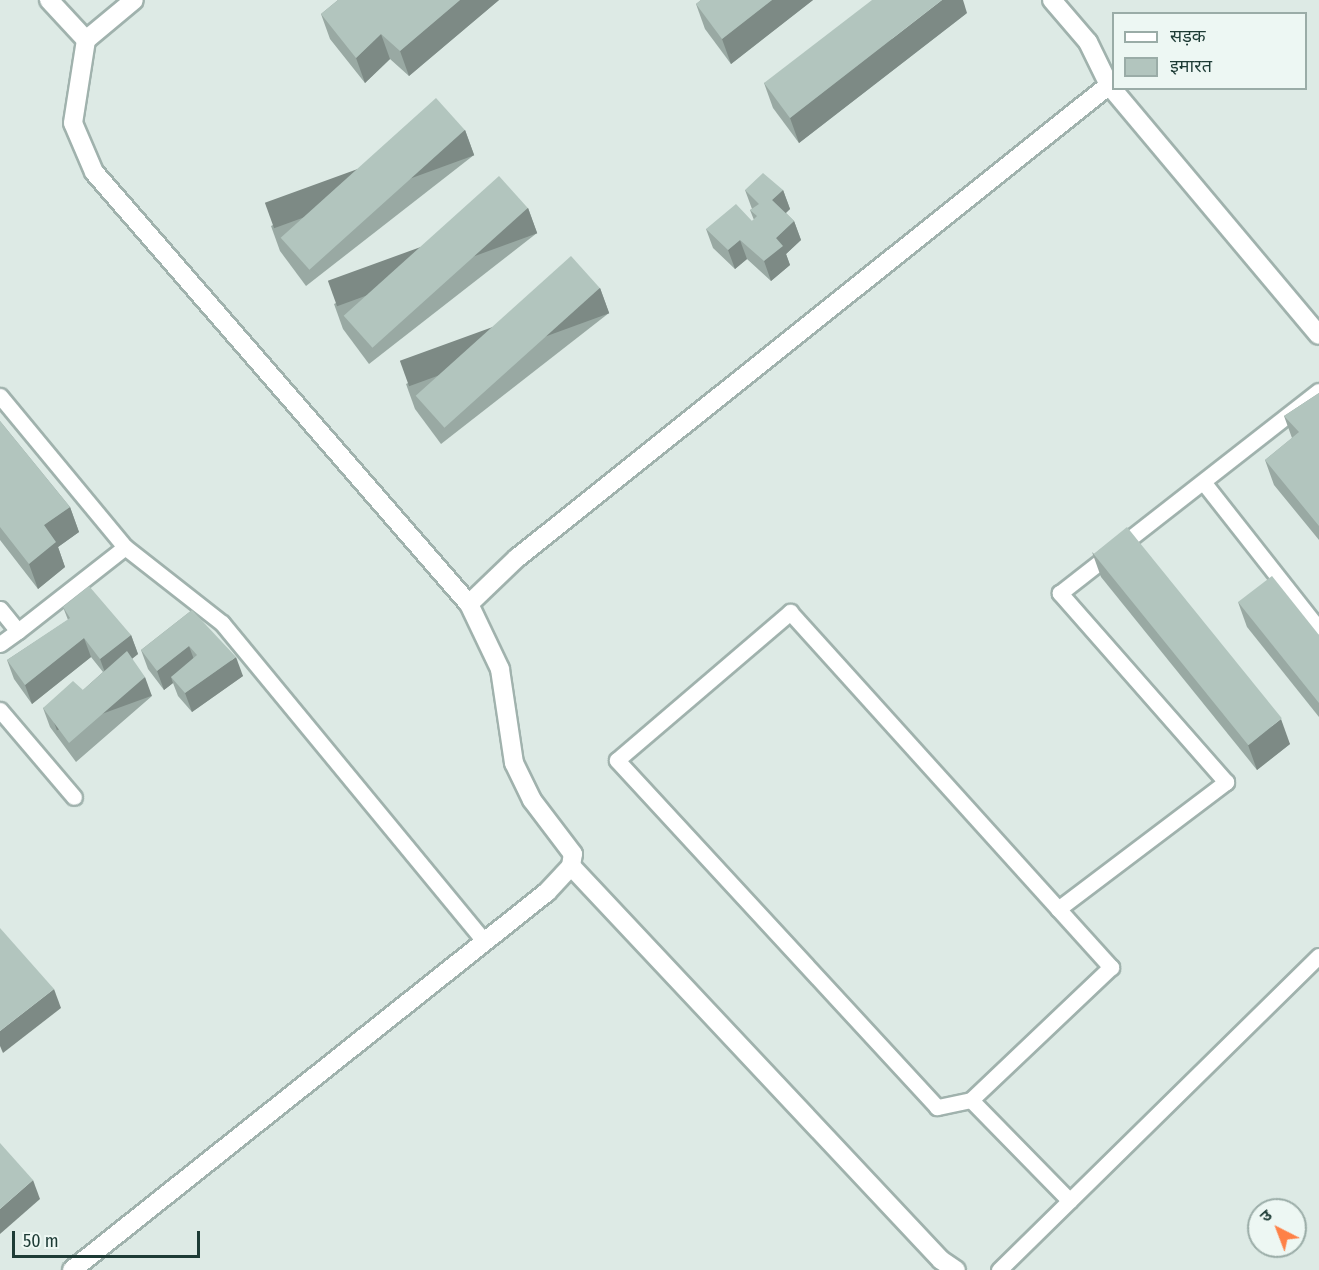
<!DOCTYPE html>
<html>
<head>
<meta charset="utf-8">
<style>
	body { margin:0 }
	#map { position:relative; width:1319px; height:1270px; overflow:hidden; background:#ddeae5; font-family:"Fira Sans Condensed","Noto Sans Devanagari",sans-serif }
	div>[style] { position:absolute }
	.roads { filter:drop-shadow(2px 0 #a0b2ad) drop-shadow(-2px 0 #a0b2ad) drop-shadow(0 2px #a0b2ad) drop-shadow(0 -2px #a0b2ad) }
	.service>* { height:15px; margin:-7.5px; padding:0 7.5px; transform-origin:7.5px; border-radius:7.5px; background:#fff }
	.minor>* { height:18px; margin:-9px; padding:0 9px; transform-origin:9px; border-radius:9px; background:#fff }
	.wall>* { inset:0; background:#99a9a3 }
	.shaded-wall>* { inset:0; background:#7d8a85; transform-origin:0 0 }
	.building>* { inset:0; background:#b2c5be; transform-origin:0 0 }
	span { translate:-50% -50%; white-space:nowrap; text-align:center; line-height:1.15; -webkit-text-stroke:4.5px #edf7f3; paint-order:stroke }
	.legend { position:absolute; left:1112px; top:12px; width:195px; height:78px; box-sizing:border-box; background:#edf7f3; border:2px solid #9aaca7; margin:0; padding:8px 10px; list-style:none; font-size:18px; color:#1d3b35 }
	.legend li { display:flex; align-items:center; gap:12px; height:30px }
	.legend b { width:30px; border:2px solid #9aaca7 }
	.north { position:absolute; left:1247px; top:1198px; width:60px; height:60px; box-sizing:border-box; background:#edf7f3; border:2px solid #9aaca7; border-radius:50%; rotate:318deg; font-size:16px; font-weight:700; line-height:24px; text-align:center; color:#1d3b35 }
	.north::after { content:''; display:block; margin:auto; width:21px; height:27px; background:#fe8147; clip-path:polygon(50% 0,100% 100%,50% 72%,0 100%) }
	.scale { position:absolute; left:12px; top:1231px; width:188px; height:27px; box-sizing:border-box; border:3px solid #1d3b35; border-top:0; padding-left:8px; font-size:18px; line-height:21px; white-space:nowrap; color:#1d3b35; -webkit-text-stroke:4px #edf7f3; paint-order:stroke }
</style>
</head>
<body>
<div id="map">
	<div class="roads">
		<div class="service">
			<div style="left:0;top:396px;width:196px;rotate:50.4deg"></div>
			<div style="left:1204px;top:483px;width:186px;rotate:51.8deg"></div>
			<div style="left:0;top:609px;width:28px;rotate:51deg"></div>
			<div style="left:18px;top:631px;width:136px;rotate:-38.1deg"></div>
			<div style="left:125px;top:547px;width:123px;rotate:38.1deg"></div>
			<div style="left:222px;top:623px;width:413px;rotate:50.5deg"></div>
			<div style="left:790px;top:612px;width:479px;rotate:47.9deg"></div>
			<div style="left:1111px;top:967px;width:193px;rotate:136.5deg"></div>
			<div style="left:971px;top:1100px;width:35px;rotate:168deg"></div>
			<div style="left:937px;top:1107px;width:472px;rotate:-132.7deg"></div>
			<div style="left:617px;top:760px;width:228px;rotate:-40.5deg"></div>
			<div style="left:0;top:644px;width:22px;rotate:-36deg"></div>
			<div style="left:0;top:710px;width:114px;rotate:49.6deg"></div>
			<div style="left:1058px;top:909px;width:211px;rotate:-37.1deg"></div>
			<div style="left:1226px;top:782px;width:252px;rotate:-131.3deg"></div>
			<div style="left:1060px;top:593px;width:328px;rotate:-38deg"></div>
			<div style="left:971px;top:1100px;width:141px;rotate:45.6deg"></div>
			<div style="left:999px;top:1270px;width:448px;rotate:-44.5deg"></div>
		</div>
		<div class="minor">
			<div style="left:49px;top:0;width:54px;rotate:47.2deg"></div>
			<div style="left:1052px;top:0;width:55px;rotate:49.4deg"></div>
			<div style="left:1088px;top:42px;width:48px;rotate:64deg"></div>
			<div style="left:1109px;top:85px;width:326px;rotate:50deg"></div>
			<div style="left:469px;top:604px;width:66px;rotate:-43.8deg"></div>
			<div style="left:517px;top:558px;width:758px;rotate:-38.62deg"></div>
			<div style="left:571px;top:866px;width:540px;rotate:46.8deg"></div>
			<div style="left:941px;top:1260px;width:18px;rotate:34deg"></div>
			<div style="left:72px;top:1270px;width:607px;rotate:-38.51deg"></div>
			<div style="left:547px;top:892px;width:35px;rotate:-47deg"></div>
			<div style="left:571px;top:866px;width:12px;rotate:-81deg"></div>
			<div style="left:573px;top:854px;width:68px;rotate:-127.2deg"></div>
			<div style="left:532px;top:800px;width:41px;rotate:-115.9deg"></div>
			<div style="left:514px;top:763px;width:95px;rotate:-98.5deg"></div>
			<div style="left:500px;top:669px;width:72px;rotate:-115.5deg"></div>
			<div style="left:469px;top:604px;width:572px;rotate:-130.96deg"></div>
			<div style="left:94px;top:172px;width:53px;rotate:-113.2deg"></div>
			<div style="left:73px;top:123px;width:84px;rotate:-81.1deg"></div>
			<div style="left:86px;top:40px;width:62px;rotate:-39.8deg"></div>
		</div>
	</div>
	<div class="wall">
		<div style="clip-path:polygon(338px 0,499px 0,409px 76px,390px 59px,365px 83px,330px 39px,321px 14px)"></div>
		<div style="clip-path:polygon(701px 0,813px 0,731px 64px,705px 29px,696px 4px)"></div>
		<div style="clip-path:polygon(967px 13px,799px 143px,773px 108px,764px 83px)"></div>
		<div style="clip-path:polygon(465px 130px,474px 155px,306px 286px,280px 251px,271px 226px)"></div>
		<div style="clip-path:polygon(745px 190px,783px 190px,790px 209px,786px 213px,794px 221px,801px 240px,786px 254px,790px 265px,771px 281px,747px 259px,735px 269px,713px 248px,706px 229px,752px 221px,754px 220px,750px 210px,752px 209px)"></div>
		<div style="clip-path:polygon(528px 208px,537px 233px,369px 364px,343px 329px,334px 304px)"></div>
		<div style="clip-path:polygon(600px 288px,609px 313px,441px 444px,415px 409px,406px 384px)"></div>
		<div style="clip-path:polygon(1319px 393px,1319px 540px,1274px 485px,1265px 460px,1292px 438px,1284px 416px)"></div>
		<div style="clip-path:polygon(0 421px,70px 507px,79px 532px,58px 547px,65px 567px,38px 589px,0 540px)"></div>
		<div style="clip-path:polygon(1092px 552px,1290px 744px,1257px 770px,1101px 577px)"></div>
		<div style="clip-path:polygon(1238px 602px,1319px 635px,1319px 717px,1247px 627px)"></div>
		<div style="clip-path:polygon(63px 607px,131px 635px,138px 654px,132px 659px,152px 696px,76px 762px,50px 727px,43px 708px,83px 690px,103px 672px,91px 657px,32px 704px,14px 679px,7px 660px,68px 620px)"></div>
		<div style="clip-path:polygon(192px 610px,243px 676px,192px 712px,178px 696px,173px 683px,164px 690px,148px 669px,141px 650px)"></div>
	</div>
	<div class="shaded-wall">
		<div style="clip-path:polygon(460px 0,499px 0,409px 76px,400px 51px)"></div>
		<div style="clip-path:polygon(772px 0,813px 0,731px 64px,722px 39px)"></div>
		<div style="clip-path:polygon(942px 0,963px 0,967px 13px,799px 143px,790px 118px)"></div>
		<div style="clip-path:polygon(381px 34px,390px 59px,365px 83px,356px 58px)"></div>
		<div style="left:465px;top:130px;width:27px;height:213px;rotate:70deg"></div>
		<div style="clip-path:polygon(783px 190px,790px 209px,779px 219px,772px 200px)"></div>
		<div style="left:528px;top:208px;width:27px;height:213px;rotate:70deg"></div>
		<div style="clip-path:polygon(794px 221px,801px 240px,786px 254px,790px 265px,771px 281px,764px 261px,776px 238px)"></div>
		<div style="clip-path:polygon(740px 240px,747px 259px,735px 269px,728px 250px)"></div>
		<div style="left:600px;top:288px;width:27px;height:213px;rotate:70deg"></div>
		<div style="clip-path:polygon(70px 507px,79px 532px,58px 547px,65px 567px,38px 589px,29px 564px,44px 525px)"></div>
		<div style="clip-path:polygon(131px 635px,138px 654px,107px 678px,100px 659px)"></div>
		<div style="clip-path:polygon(84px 638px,91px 657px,32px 704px,25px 685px)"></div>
		<div style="clip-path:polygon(189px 646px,196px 665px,171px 677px,173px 683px,164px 690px,157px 671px)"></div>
		<div style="clip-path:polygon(236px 657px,243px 676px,192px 712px,185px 693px)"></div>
		<div style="left:145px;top:677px;width:20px;height:101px;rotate:70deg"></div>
		<div style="clip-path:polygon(1281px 719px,1290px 744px,1257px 770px,1248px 745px)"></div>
		<div style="clip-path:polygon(54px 989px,61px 1008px,3px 1053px,0 1046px,0 1031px)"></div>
		<div style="clip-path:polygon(33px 1180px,40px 1199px,0 1234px,0 1209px)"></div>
	</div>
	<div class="building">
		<div style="clip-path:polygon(338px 0,460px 0,400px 51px,381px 34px,356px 58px,321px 14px)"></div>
		<div style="clip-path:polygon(701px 0,772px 0,722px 39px,696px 4px)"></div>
		<div style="clip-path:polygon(872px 0,942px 0,790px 118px,764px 83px)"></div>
		<div style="left:436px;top:98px;width:43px;height:209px;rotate:48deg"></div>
		<div style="clip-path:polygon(763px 173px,783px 190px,772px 200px,794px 221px,776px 238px,783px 246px,764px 261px,740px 240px,728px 250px,706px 229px,736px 204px,752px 221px,757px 216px,750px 210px,759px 204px,745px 190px)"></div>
		<div style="left:499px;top:176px;width:43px;height:209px;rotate:48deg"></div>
		<div style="left:571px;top:256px;width:43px;height:209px;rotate:48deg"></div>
		<div style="clip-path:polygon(1319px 393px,1319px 526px,1265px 460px,1299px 432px,1284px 416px)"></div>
		<div style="clip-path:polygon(0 421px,70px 507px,44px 525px,56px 542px,29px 564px,0 527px)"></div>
		<div style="left:1127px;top:527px;width:246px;height:43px;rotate:51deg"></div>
		<div style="clip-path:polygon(1272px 576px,1319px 635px,1319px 703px,1238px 602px)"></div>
		<div style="clip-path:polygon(89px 586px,131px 635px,100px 659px,84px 638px,25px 685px,7px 660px,70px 618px,63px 607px)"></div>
		<div style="clip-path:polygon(192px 610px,236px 657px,185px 693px,171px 677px,197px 655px,189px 646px,157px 671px,141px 650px)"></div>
		<div style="clip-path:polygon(127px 651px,145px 677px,69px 743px,43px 708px,73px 681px,83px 690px)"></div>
		<div style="clip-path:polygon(0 928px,54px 989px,0 1031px)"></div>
		<div style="clip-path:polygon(0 1143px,33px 1180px,0 1209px)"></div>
	</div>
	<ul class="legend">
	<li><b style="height:8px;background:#fff"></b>सड़क</li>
	<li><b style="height:16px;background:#b2c5be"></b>इमारत</li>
	</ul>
	<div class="north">उ</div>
	<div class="scale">50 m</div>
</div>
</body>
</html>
